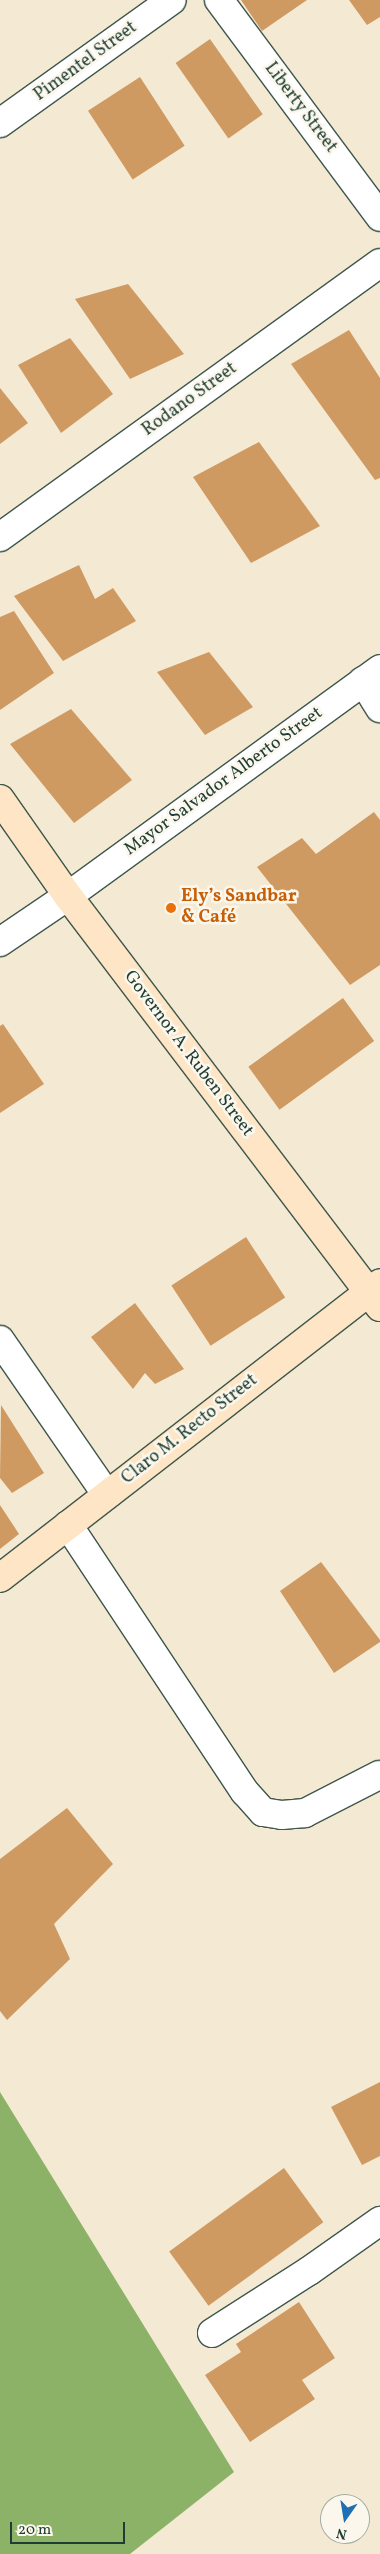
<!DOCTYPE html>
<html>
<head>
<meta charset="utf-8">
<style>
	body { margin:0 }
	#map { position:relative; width:380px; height:2554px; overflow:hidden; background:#f4ead4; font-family:Vollkorn,serif }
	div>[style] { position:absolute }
	.forest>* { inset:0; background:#8cb268 }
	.building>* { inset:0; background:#cf9962; transform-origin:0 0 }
	.roads { filter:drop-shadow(1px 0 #3f574c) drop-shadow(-1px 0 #3f574c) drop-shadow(0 1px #3f574c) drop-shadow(0 -1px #3f574c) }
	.street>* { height:28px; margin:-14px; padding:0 14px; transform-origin:14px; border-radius:14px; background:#fff }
	.secondary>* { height:28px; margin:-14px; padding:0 14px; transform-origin:14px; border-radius:14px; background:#fde5c5 }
	.dots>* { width:14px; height:14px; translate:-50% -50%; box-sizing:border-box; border:2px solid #fbf7ec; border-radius:50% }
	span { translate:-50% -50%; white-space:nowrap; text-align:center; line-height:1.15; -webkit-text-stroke:5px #fbf7ec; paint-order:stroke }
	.street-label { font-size:18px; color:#1f3d34 }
	.food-label { font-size:18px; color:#c56008; font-weight:700 }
	.left { translate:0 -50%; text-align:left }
	.north { position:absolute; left:320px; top:2494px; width:50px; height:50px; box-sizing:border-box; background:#fbf7ec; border:1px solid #a3ada2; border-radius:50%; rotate:193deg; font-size:14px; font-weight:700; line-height:20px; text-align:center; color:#1f3d34 }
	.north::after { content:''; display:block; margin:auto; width:18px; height:22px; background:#1f6fb2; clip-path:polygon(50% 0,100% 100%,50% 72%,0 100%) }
	.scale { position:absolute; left:10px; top:2522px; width:115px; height:22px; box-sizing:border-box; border:2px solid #1f3d34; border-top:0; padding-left:6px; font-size:15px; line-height:18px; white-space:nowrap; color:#1f3d34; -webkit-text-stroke:4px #fbf7ec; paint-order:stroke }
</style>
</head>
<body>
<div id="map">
	<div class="forest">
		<div style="clip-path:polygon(0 2092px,234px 2472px,130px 2554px,0 2554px)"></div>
	</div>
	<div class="building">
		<div style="clip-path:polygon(241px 0,307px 0,262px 31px)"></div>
		<div style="clip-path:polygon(349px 0,380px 0,380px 17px,367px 25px)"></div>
		<div style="left:210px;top:39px;width:92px;height:42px;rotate:55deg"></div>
		<div style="left:140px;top:77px;width:82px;height:62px;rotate:57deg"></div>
		<div style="clip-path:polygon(128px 284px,184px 354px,130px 379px,75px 299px)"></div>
		<div style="clip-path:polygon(349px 330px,380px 378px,380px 478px,375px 480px,291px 364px)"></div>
		<div style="clip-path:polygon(70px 338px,113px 394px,61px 433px,18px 365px)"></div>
		<div style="clip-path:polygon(0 388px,28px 423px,0 444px)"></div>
		<div style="clip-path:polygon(259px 442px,320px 526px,251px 563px,193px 477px)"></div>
		<div style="clip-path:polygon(79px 565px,95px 599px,113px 588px,136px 621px,63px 661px,14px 596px)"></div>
		<div style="clip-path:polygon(14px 611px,54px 673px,0 710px,0 617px)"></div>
		<div style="clip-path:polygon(209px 652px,253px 707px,205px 735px,157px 672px)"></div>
		<div style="clip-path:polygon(71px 709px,132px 780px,74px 823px,10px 744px)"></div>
		<div style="clip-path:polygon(374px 812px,380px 820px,380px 965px,350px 985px,257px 867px,302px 838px,316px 854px)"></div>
		<div style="left:343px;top:998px;width:53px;height:117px;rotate:54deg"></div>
		<div style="clip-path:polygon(3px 1024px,44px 1084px,0 1113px,0 1026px)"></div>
		<div style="left:246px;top:1237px;width:72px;height:89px;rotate:57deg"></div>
		<div style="clip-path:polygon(135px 1303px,184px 1369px,155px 1384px,145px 1373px,133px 1389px,91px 1337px)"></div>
		<div style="clip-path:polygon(1px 1405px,44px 1473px,12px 1493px,0 1478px)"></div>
		<div style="clip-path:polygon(0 1505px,19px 1534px,0 1549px)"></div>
		<div style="clip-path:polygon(321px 1562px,380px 1640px,380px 1642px,334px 1673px,280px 1591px)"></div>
		<div style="clip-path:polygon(67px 1808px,113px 1864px,54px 1924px,70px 1959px,7px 2020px,0 2011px,0 1859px)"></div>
		<div style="clip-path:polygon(380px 2082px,380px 2156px,362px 2165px,331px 2107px)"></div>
		<div style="left:284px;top:2168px;width:67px;height:142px;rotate:54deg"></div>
		<div style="clip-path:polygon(299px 2302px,335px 2358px,302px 2380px,315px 2399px,250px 2442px,205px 2375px,241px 2352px,236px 2344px)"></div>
	</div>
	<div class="roads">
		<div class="street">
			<div style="left:219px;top:0;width:270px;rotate:53.4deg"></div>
			<div style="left:0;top:123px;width:211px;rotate:-35.6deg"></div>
			<div style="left:0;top:537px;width:468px;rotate:-35.8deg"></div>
			<div style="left:363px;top:681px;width:32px;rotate:58deg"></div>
			<div style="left:0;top:942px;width:82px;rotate:-34.1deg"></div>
			<div style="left:68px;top:896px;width:386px;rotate:-36deg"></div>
			<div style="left:0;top:1340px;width:188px;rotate:55.4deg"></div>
			<div style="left:68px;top:1525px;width:320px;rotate:56.5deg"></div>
			<div style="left:245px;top:1792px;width:27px;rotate:48deg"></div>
			<div style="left:263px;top:1812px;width:19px;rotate:9deg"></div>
			<div style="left:282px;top:1815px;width:23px;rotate:-5deg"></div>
			<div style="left:305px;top:1813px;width:83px;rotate:-27.2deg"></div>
			<div style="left:212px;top:2333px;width:115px;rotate:-32.6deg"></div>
			<div style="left:309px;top:2271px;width:87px;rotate:-35.2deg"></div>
		</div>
		<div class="secondary">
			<div style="left:0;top:799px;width:118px;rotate:55deg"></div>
			<div style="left:68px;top:896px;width:516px;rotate:52.8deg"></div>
			<div style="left:0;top:1578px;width:481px;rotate:-37.8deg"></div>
		</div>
	</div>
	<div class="dots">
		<div style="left:171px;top:908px;background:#e8710a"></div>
	</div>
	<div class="street-label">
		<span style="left:86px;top:62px;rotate:-36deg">Pimentel Street</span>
		<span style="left:300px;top:108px;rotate:53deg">Liberty Street</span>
		<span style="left:190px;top:400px;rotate:-36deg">Rodano Street</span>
		<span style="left:224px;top:782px;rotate:-36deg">Mayor Salvador Alberto Street</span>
		<span style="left:188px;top:1054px;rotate:53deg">Governor A. Ruben Street</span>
		<span style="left:190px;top:1430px;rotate:-38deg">Claro M. Recto Street</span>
	</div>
	<div class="food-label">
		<span class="left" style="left:181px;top:908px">Ely’s Sandbar<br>&amp; Café</span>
	</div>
	<div class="north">N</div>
	<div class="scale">20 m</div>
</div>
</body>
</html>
